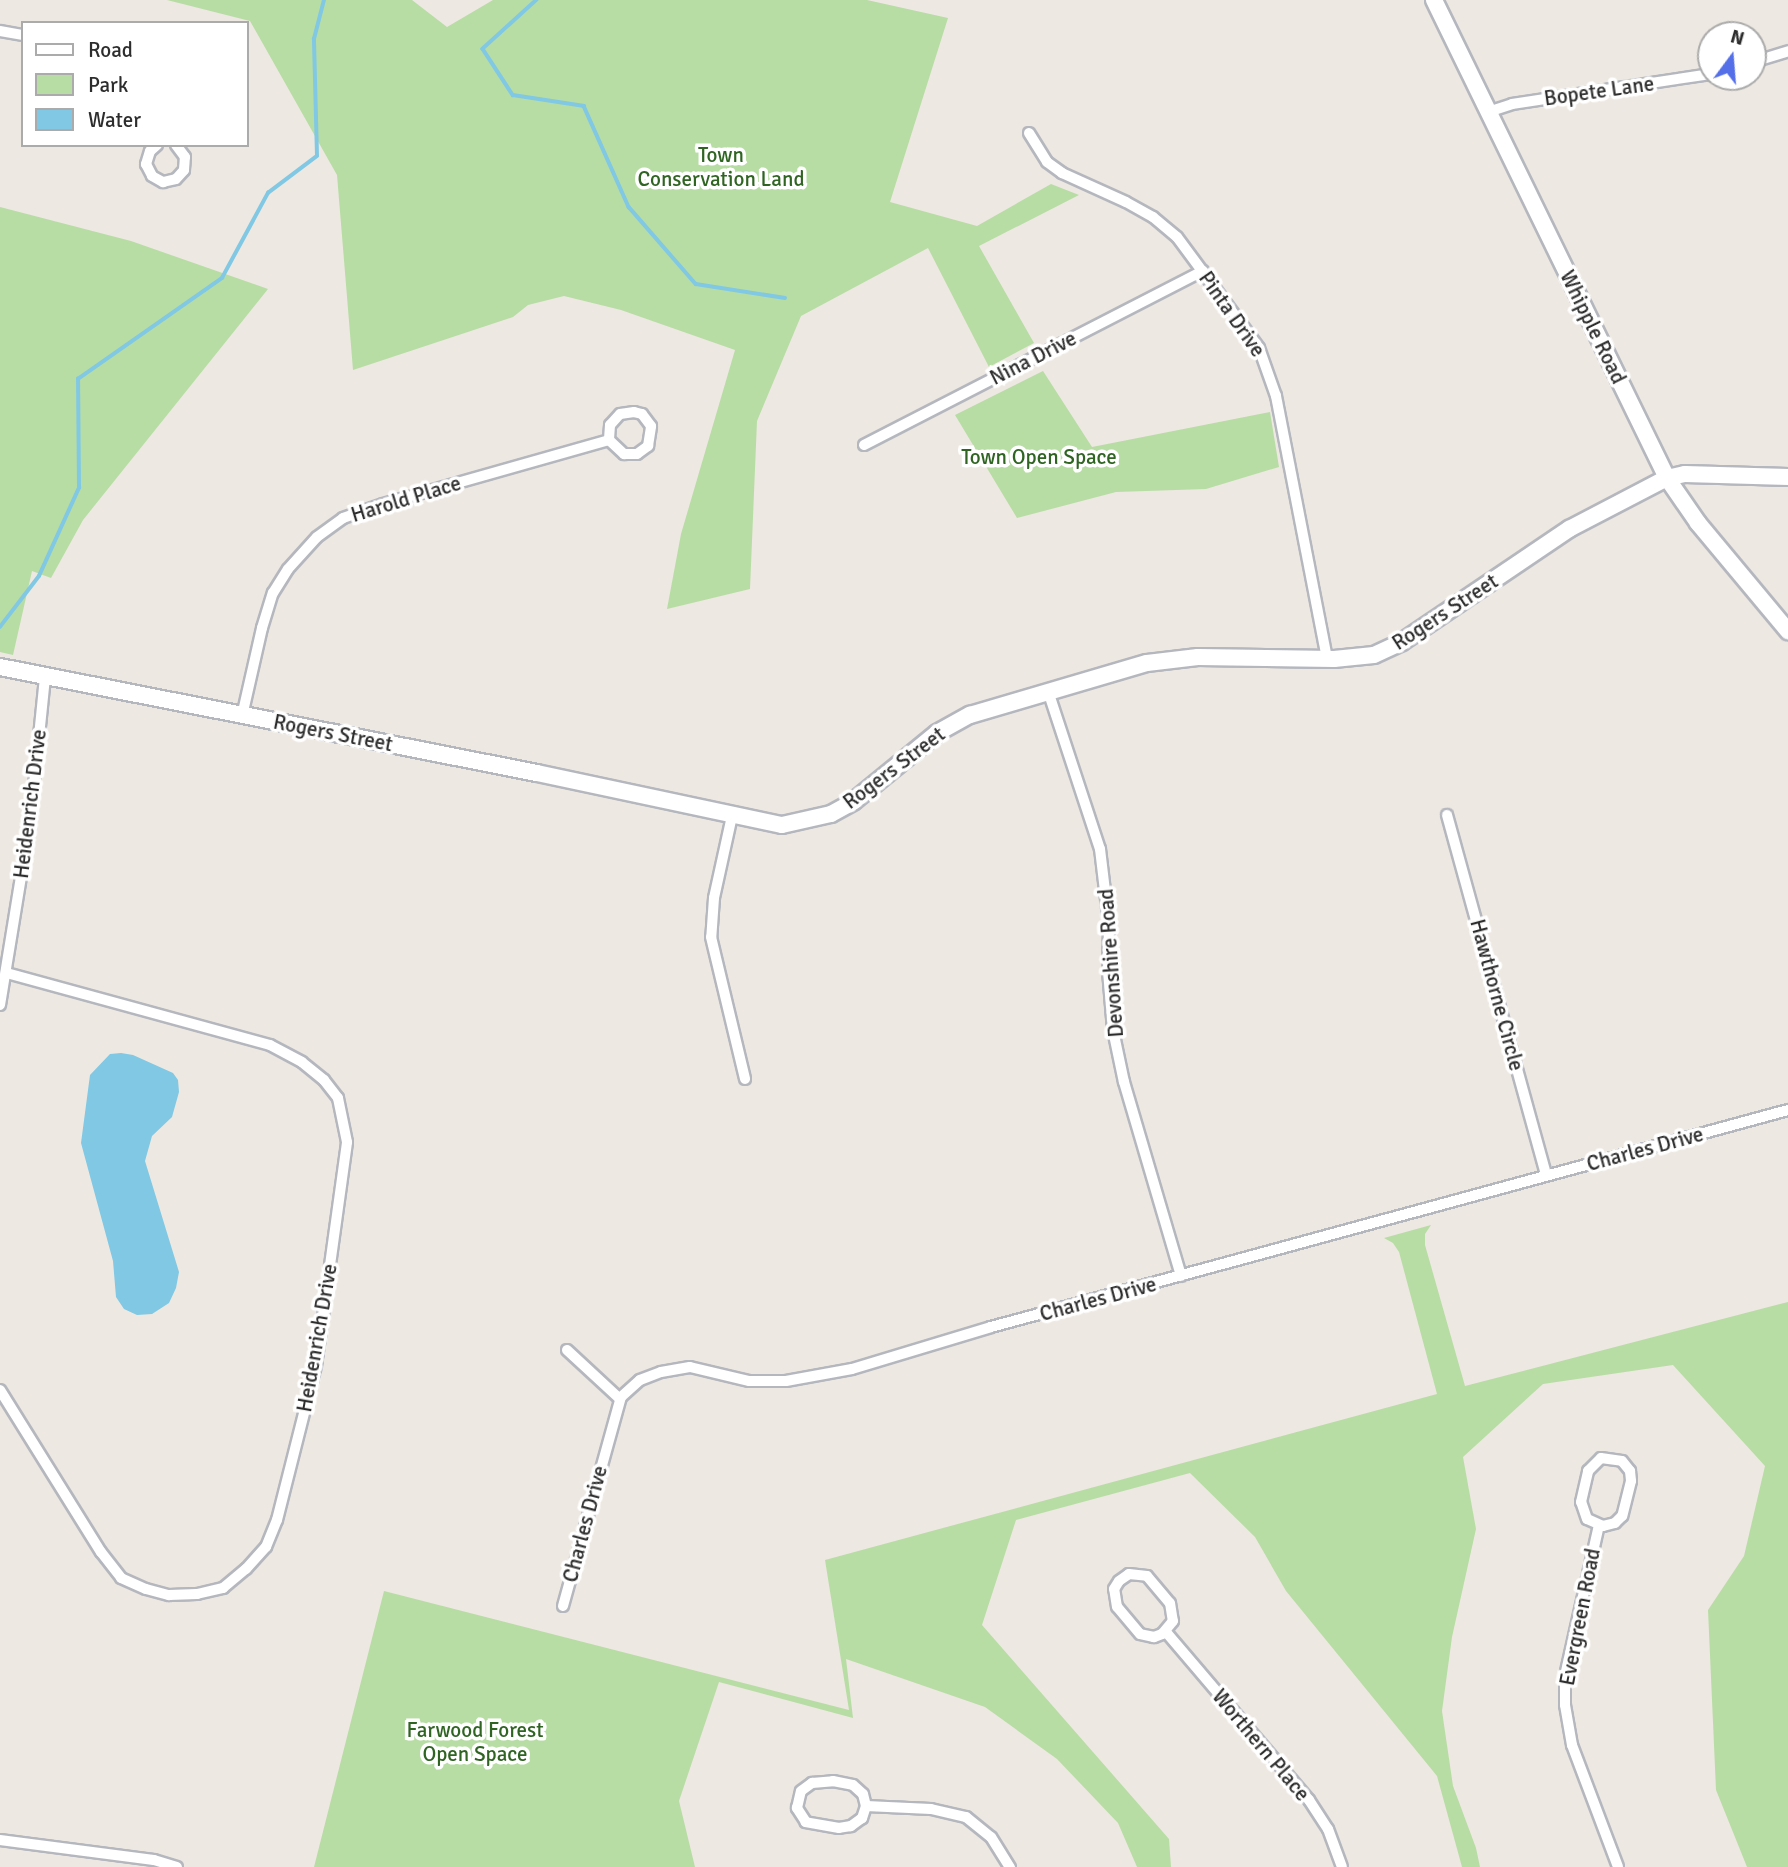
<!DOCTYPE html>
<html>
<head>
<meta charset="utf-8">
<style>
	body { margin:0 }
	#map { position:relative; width:1788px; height:1867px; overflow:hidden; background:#ede8e1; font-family:Signika,sans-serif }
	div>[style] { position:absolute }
	.green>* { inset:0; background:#b7dda4 }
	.water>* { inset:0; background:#80c8e3 }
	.stream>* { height:3.5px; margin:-1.75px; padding:0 1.75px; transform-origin:1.75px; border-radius:1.75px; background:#80c8e3 }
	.roads { filter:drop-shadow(2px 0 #b5b7bf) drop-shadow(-2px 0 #b5b7bf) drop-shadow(0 2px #b5b7bf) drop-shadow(0 -2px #b5b7bf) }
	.street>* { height:10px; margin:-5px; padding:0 5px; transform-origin:5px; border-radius:5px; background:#fff }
	.secondary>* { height:16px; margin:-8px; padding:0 8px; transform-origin:8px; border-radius:8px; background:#fff }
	span { translate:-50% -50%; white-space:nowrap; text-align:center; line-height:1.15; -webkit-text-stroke:7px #fff; paint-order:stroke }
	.street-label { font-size:21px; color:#2d2d2d }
	.park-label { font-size:21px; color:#306423 }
	.legend { position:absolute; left:21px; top:21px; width:228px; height:126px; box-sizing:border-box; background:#fff; border:2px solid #ababab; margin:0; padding:9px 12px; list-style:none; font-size:21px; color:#2d2d2d }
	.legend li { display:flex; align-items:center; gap:14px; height:35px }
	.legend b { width:35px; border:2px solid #ababab }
	.north { position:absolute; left:1697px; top:21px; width:70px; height:70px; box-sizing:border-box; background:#fff; border:2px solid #ababab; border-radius:50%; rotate:16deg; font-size:19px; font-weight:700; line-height:28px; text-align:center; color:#2d2d2d }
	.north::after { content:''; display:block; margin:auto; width:24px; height:32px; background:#546fe8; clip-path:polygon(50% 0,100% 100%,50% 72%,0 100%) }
</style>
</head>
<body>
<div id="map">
	<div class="green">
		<div style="clip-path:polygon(167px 0,412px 0,447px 27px,493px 0,867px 0,948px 18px,890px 202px,977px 226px,1051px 184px,1079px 195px,979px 246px,1034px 343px,989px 367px,928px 248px,801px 316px,757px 421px,750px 589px,667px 609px,681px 534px,735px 350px,621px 310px,564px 296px,528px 305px,513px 317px,353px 370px,337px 175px,250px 21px)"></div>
		<div style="clip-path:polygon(0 207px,131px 241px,268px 289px,83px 520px,51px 578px,32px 571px,13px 655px,0 652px)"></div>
		<div style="clip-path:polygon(1043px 371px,1092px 447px,1270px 412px,1279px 467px,1206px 489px,1116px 492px,1017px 518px,955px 415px)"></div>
		<div style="clip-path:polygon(1431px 1225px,1425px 1234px,1425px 1245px,1465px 1386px,1788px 1302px,1788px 1867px,1747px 1867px,1716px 1790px,1708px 1610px,1744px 1556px,1765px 1466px,1673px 1365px,1543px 1384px,1463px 1457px,1476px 1529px,1452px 1637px,1442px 1711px,1453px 1786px,1476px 1848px,1480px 1867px,1462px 1867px,1437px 1776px,1286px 1591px,1255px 1537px,1190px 1473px,1016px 1520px,982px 1625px,1169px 1839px,1171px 1867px,1137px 1867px,1118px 1823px,1057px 1759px,985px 1707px,846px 1659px,853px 1718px,719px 1682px,679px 1801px,695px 1867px,314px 1867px,384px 1591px,849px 1710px,825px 1560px,1437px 1394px,1399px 1252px,1393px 1243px,1384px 1238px)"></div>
	</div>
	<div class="water">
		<div style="clip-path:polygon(121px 1053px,133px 1055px,173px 1073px,178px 1080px,179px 1092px,172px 1117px,152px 1136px,145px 1161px,179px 1272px,176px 1288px,169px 1303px,152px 1314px,137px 1315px,124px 1309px,116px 1297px,113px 1261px,81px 1143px,90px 1075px,110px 1054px)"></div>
	</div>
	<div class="stream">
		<div style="left:537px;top:0;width:73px;rotate:137.8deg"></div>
		<div style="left:483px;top:49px;width:55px;rotate:56.9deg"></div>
		<div style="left:513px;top:95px;width:72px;rotate:8.8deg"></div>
		<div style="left:584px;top:106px;width:111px;rotate:66deg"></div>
		<div style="left:629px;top:207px;width:102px;rotate:49deg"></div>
		<div style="left:696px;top:284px;width:90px;rotate:8.9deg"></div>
		<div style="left:0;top:627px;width:64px;rotate:-52.6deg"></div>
		<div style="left:39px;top:576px;width:97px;rotate:-65.6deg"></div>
		<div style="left:79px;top:488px;width:109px;rotate:-90.5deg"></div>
		<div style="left:78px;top:379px;width:176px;rotate:-35deg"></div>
		<div style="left:222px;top:278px;width:97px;rotate:-61.6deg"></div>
		<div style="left:268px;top:193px;width:61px;rotate:-37.1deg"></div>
		<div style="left:317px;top:156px;width:117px;rotate:-91.5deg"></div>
		<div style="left:314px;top:39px;width:40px;rotate:-75.6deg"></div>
	</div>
	<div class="roads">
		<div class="street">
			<div style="left:0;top:31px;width:23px;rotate:10deg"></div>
			<div style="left:1753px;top:62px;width:37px;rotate:-17deg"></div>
			<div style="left:1488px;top:112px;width:25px;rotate:-18deg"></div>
			<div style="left:1512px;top:104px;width:201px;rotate:-8.6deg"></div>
			<div style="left:1029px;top:133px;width:34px;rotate:58deg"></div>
			<div style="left:1047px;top:162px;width:19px;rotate:36deg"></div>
			<div style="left:1062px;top:173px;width:70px;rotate:24.4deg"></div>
			<div style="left:1126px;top:202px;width:31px;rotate:29deg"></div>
			<div style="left:1153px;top:217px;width:31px;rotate:40deg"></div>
			<div style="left:1177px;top:237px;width:138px;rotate:53.5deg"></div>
			<div style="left:1259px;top:348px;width:51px;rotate:70.5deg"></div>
			<div style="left:1276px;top:396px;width:268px;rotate:79deg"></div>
			<div style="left:157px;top:145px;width:9px;rotate:139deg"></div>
			<div style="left:150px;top:151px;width:14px;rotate:107deg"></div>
			<div style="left:146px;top:164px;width:13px;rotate:63deg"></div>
			<div style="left:152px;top:176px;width:13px;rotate:29deg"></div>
			<div style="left:163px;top:182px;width:13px;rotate:-13deg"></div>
			<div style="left:176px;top:179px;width:12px;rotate:-48deg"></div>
			<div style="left:184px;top:170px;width:13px;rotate:-86deg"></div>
			<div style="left:185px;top:157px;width:15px;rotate:-127deg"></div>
			<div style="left:864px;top:445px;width:381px;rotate:-27.2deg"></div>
			<div style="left:1048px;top:691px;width:166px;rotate:71.8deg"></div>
			<div style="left:1100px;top:849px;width:77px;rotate:83.2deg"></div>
			<div style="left:1109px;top:925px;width:46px;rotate:91.2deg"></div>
			<div style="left:1108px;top:971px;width:59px;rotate:85.2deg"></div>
			<div style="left:1113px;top:1030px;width:53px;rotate:78.1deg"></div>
			<div style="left:1124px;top:1082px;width:202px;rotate:73.6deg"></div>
			<div style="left:242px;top:716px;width:90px;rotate:-77.2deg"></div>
			<div style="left:262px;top:628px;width:37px;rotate:-73deg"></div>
			<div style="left:273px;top:593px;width:28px;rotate:-58deg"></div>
			<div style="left:288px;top:569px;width:43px;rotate:-47.8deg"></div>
			<div style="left:317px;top:537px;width:32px;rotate:-36deg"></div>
			<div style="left:343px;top:518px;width:42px;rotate:-19.3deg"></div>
			<div style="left:383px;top:504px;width:235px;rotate:-15.8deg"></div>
			<div style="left:609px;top:440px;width:21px;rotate:43deg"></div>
			<div style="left:624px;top:454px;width:13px"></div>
			<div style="left:637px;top:454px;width:14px;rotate:-36deg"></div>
			<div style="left:648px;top:446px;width:20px;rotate:-81deg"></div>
			<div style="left:651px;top:426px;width:15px;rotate:-127deg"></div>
			<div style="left:642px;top:414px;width:8px;rotate:-166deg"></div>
			<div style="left:634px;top:412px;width:14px;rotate:172deg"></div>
			<div style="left:620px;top:414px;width:15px;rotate:132deg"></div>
			<div style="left:610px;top:425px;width:15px;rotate:94deg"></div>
			<div style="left:1447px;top:815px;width:373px;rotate:74.6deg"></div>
			<div style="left:732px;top:816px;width:84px;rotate:102.4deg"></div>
			<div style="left:714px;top:898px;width:39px;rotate:94deg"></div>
			<div style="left:711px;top:937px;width:146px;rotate:76.5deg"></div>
			<div style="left:0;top:1005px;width:193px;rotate:-80.7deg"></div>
			<div style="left:31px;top:815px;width:139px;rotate:-84.2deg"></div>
			<div style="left:567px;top:1350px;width:72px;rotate:42.8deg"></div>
			<div style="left:0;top:1390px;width:191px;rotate:58.1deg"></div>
			<div style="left:101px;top:1552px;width:33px;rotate:52deg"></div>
			<div style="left:121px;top:1578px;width:27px;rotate:24deg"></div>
			<div style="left:146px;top:1589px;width:24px;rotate:15deg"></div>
			<div style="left:169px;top:1595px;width:28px;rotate:-2deg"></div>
			<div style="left:197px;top:1594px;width:27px;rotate:-13deg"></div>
			<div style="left:223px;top:1588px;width:30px;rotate:-40deg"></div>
			<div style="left:246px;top:1569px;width:30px;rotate:-48deg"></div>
			<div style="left:266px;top:1547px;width:29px;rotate:-68deg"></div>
			<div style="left:277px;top:1520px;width:159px;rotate:-75.8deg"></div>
			<div style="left:316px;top:1366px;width:226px;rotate:-82.1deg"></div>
			<div style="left:347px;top:1142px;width:45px;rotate:-101.6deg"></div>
			<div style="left:338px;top:1098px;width:23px;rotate:-128deg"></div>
			<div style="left:324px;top:1080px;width:28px;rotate:-141deg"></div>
			<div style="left:302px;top:1062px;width:36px;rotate:-152deg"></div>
			<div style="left:270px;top:1045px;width:274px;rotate:-164.7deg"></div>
			<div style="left:1601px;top:1458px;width:21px;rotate:8deg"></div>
			<div style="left:1622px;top:1461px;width:13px;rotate:51deg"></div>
			<div style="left:1630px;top:1471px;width:10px;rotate:84deg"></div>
			<div style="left:1631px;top:1481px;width:36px;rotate:104deg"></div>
			<div style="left:1622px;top:1516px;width:10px;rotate:135deg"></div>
			<div style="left:1615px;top:1523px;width:12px;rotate:166deg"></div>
			<div style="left:1603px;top:1526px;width:17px;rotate:-156deg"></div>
			<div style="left:1587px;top:1519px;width:18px;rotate:-109deg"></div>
			<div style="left:1581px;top:1502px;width:32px;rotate:-77deg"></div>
			<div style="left:1588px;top:1471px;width:18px;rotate:-45deg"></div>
			<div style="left:1599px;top:1525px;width:155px;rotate:102.7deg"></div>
			<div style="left:1565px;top:1676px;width:29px;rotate:90deg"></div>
			<div style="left:1565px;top:1705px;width:41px;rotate:80.1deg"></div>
			<div style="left:1572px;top:1745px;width:130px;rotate:69.3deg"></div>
			<div style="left:1129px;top:1574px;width:18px;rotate:6deg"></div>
			<div style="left:1147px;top:1576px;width:35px;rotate:50deg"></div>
			<div style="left:1170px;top:1603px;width:18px;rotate:81deg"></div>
			<div style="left:1173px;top:1621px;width:17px;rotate:130deg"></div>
			<div style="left:1162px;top:1634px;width:9px;rotate:159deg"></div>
			<div style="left:1154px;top:1637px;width:14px;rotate:-168deg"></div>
			<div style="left:1140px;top:1634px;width:35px;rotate:-130deg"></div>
			<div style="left:1117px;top:1607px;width:18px;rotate:-99deg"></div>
			<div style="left:1114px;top:1589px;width:9px;rotate:-58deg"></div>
			<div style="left:1119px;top:1581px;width:12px;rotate:-35deg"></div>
			<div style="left:563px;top:1606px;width:217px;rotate:-74.5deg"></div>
			<div style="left:621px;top:1397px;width:25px;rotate:-42deg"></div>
			<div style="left:640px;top:1380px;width:22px;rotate:-21deg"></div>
			<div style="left:661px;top:1372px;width:29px;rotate:-10deg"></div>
			<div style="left:690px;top:1367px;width:61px;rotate:13.3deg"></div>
			<div style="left:749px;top:1381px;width:37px"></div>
			<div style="left:786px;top:1381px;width:67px;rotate:-10.3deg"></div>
			<div style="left:852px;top:1369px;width:145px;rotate:-16.8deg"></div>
			<div style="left:991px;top:1327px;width:826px;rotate:-15.23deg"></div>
			<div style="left:1166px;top:1632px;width:221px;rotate:49.6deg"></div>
			<div style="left:1309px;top:1800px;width:35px;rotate:57deg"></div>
			<div style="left:1328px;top:1829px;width:40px;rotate:69.8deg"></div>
			<div style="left:833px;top:1781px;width:20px;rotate:11deg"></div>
			<div style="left:853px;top:1785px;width:13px;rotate:42deg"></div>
			<div style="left:863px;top:1794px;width:12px;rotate:76deg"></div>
			<div style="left:866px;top:1806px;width:13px;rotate:108deg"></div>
			<div style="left:862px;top:1818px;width:14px;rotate:144deg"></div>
			<div style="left:851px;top:1826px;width:12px;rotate:171deg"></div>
			<div style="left:839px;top:1828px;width:34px;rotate:-170deg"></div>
			<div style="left:806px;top:1822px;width:17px;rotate:-123deg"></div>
			<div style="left:797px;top:1808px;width:17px;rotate:-77deg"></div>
			<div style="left:801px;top:1791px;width:14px;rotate:-36deg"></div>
			<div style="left:812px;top:1783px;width:21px;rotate:-5deg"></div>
			<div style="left:866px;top:1806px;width:65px;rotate:2.6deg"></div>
			<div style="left:931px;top:1809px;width:36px;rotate:13deg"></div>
			<div style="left:966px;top:1817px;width:32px;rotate:39deg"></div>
			<div style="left:991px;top:1837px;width:36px;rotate:58deg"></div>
			<div style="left:0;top:1840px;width:155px;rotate:7.4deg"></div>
			<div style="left:154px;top:1860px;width:24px;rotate:17deg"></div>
		</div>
		<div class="secondary">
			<div style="left:1434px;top:0;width:532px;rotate:64.01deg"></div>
			<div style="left:1667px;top:478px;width:55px;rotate:55.4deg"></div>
			<div style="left:1698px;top:523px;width:141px;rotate:50.2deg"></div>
			<div style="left:0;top:667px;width:547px;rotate:11.17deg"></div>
			<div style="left:537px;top:773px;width:250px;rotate:12deg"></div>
			<div style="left:782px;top:825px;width:50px;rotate:-12.7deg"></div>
			<div style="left:831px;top:814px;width:26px;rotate:-29deg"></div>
			<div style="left:854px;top:801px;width:107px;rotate:-39.3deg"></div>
			<div style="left:937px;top:733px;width:38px;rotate:-29deg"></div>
			<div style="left:970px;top:715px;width:184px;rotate:-16.4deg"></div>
			<div style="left:1147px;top:663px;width:51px;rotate:-6.7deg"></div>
			<div style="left:1198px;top:657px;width:136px;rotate:0.8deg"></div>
			<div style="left:1334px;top:659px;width:40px;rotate:-5.7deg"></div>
			<div style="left:1374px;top:655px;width:31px;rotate:-25deg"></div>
			<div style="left:1402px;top:642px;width:202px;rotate:-34.1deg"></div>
			<div style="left:1569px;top:529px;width:110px;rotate:-27.5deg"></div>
			<div style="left:1667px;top:478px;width:18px;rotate:-13deg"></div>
			<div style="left:1685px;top:474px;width:103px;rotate:1.7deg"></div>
		</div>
	</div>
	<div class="street-label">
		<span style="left:1599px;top:91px;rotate:-8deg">Bopete Lane</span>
		<span style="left:1232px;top:314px;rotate:55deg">Pinta Drive</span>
		<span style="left:1593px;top:327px;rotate:64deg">Whipple Road</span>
		<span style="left:1033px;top:358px;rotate:-27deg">Nina Drive</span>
		<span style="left:406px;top:499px;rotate:-17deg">Harold Place</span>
		<span style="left:1445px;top:612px;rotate:-33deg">Rogers Street</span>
		<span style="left:333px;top:733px;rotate:11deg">Rogers Street</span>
		<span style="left:894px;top:768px;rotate:-37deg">Rogers Street</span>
		<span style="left:30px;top:804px;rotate:-83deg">Heidenrich Drive</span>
		<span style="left:1111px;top:963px;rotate:-94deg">Devonshire Road</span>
		<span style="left:1497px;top:995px;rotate:75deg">Hawthorne Circle</span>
		<span style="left:1645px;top:1149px;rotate:-15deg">Charles Drive</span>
		<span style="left:1098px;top:1299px;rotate:-15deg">Charles Drive</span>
		<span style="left:317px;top:1338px;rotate:-80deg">Heidenrich Drive</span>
		<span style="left:585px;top:1524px;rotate:-75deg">Charles Drive</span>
		<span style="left:1580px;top:1617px;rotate:-79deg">Evergreen Road</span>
		<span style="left:1261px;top:1745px;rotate:50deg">Worthern Place</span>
	</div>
	<div class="park-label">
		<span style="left:721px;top:167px">Town<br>Conservation Land</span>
		<span style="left:1039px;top:457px">Town Open Space</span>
		<span style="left:475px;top:1742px">Farwood Forest<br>Open Space</span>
	</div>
	<ul class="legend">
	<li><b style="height:9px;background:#fff"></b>Road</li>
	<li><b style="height:19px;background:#b7dda4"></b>Park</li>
	<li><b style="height:19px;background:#80c8e3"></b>Water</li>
	</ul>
	<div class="north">N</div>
</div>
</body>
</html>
